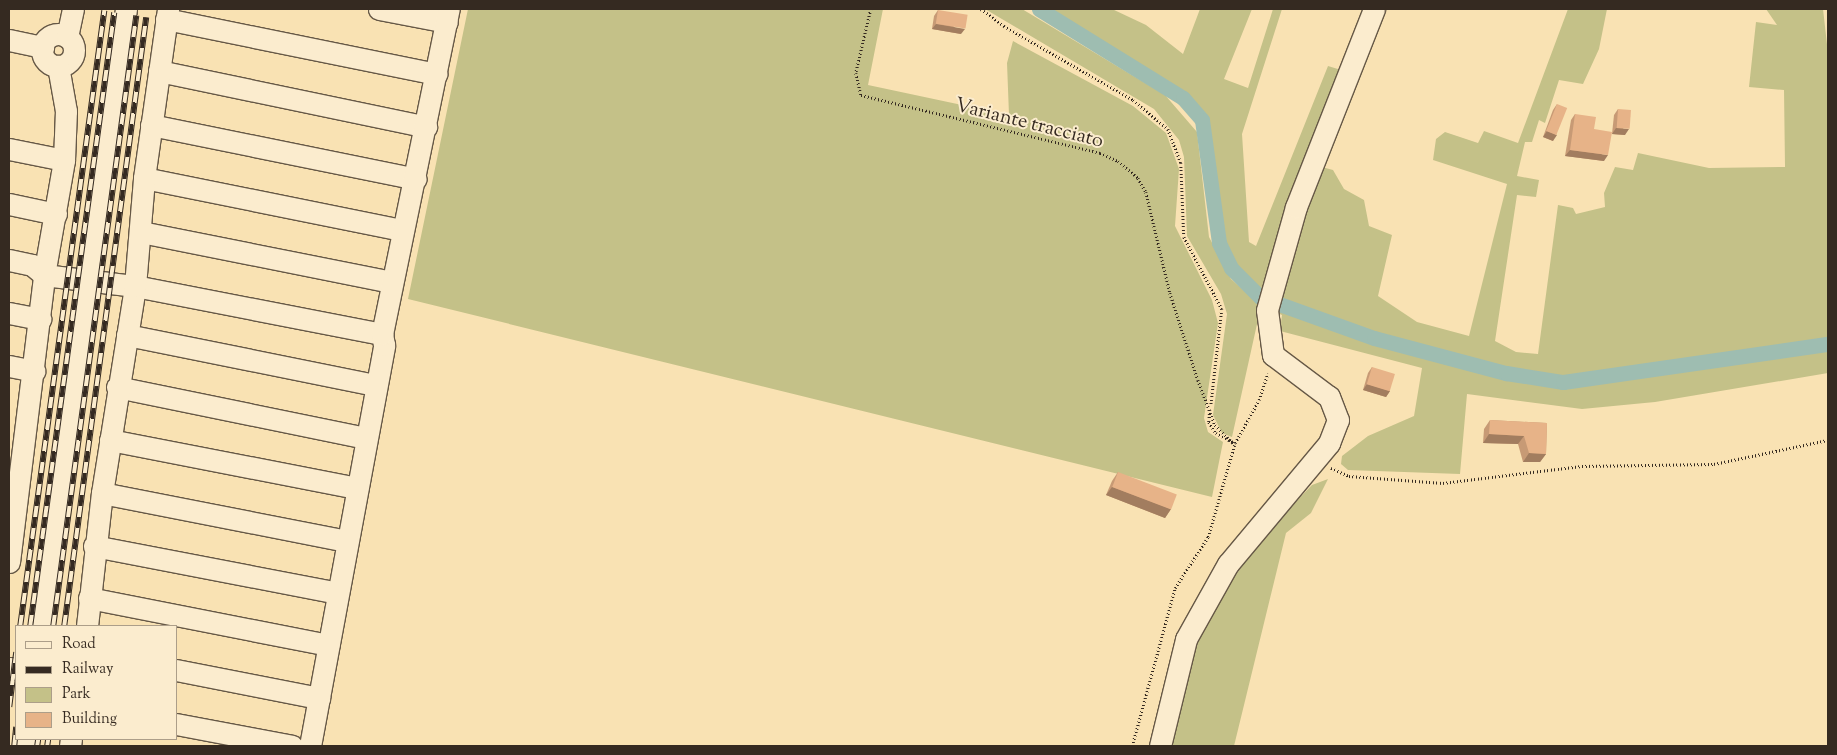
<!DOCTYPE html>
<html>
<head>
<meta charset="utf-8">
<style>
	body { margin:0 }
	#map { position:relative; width:1837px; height:755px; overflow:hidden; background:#f9e2b3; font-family:"Sorts Mill Goudy",serif }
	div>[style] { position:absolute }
	.green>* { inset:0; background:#c4c188 }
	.canal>* { height:15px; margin:-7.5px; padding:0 7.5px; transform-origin:7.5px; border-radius:7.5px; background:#9ebdb1 }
	.path>* { height:2.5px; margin-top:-1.25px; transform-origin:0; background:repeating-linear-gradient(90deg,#352a21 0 1px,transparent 0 3.5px) }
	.roads { filter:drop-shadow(1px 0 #665846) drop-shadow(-1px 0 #665846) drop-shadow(0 1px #665846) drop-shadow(0 -1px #665846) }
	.minor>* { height:21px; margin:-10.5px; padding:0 10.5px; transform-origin:10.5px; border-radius:10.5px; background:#fbecce }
	.minor>.ring { margin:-10.5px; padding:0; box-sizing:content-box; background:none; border:21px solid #fbecce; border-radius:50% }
	.rail>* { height:5.5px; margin-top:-2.75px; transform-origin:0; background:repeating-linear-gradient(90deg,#fbecce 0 11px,#352a21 0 22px); box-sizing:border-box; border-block:1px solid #352a21 }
	.wall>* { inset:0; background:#c79a75 }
	.shaded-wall>* { inset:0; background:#a27d5f }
	.building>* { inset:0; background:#e7b388; transform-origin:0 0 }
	span { translate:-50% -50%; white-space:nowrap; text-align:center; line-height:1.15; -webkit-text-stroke:4px #fbecce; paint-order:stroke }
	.street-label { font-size:20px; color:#352a21 }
	.frame { position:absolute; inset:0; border:10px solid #352a21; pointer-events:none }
	.legend { position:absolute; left:15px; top:625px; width:162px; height:115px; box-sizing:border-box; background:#fbecce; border:1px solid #ac9e89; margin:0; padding:6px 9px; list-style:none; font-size:15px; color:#352a21 }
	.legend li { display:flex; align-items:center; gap:10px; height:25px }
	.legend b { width:25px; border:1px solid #ac9e89 }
</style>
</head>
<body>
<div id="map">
	<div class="green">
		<div style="clip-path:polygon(468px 9px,883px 9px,868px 85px,1009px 115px,1007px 63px,1013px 41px,1133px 106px,1166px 133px,1179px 169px,1175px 226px,1212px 300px,1218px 323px,1204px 418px,1208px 432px,1223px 442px,1212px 497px,408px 299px)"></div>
		<div style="clip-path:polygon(985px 9px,1022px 9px,1165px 95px,1197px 132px,1209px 237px,1231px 279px,1261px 306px,1232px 437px,1222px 433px,1213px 415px,1227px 314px,1221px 294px,1187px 236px,1184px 157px,1179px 140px,1154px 109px)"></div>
		<div style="clip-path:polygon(1047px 9px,1112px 9px,1146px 25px,1183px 54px,1200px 9px,1252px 9px,1224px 79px,1248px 88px,1273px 9px,1282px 9px,1242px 134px,1249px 242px,1256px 246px,1328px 66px,1341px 70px,1264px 291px,1243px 275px,1224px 242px,1208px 127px,1198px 109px,1170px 82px)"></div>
		<div style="clip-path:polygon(1568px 9px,1607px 9px,1599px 49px,1583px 84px,1559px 80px,1545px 123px,1539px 120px,1532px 142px,1525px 142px,1517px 176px,1539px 180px,1536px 197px,1517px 195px,1495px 341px,1516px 352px,1538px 354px,1558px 205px,1573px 208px,1576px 214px,1605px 207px,1604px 193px,1615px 167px,1633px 170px,1638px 153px,1709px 168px,1785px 167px,1784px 90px,1749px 87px,1756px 22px,1777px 25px,1766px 9px,1823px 9px,1828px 53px,1828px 373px,1655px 402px,1582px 409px,1467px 394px,1460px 474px,1348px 470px,1341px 464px,1342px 456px,1368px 436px,1414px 416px,1422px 368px,1280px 331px,1282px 315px,1273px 311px,1318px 166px,1333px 170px,1344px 189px,1364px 200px,1369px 226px,1392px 235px,1378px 296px,1417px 322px,1469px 336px,1507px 184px,1433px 160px,1436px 139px,1445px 132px,1478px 143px,1484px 131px,1518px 143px)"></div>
		<div style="clip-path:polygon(1328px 479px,1311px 513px,1286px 533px,1234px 746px,1165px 746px,1185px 670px,1208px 613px,1266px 533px,1312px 485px)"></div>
	</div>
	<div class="canal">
		<div style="left:1039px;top:9px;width:169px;rotate:31.7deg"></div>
		<div style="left:1183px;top:98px;width:29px;rotate:49deg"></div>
		<div style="left:1202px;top:120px;width:124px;rotate:82.1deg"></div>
		<div style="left:1219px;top:243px;width:28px;rotate:64deg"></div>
		<div style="left:1231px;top:268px;width:41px;rotate:45deg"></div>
		<div style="left:1260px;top:297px;width:121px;rotate:19.8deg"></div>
		<div style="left:1374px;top:338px;width:137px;rotate:14.9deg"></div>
		<div style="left:1506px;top:373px;width:58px;rotate:9deg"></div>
		<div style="left:1563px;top:382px;width:268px;rotate:-8.2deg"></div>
	</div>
	<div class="path">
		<div style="left:871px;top:9px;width:66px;rotate:103.2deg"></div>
		<div style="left:856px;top:73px;width:23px;rotate:77deg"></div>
		<div style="left:861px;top:95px;width:246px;rotate:13.6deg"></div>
		<div style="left:1100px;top:153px;width:20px;rotate:24deg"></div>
		<div style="left:1118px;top:161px;width:26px;rotate:40deg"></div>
		<div style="left:1138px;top:178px;width:16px;rotate:60deg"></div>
		<div style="left:1146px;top:192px;width:104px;rotate:76.6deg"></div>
		<div style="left:1170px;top:293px;width:91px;rotate:72.2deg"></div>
		<div style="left:1198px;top:380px;width:48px;rotate:69.3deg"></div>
		<div style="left:1215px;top:425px;width:28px;rotate:45deg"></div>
		<div style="left:981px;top:9px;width:29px;rotate:36deg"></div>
		<div style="left:1004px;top:26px;width:149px;rotate:29.8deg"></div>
		<div style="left:1133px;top:100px;width:45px;rotate:39.6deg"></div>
		<div style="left:1168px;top:129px;width:36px;rotate:69deg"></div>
		<div style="left:1181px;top:163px;width:74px;rotate:87.7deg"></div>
		<div style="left:1184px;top:237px;width:81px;rotate:62.2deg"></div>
		<div style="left:1222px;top:309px;width:97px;rotate:96.5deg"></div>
		<div style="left:1210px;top:410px;width:12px;rotate:95deg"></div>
		<div style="left:1209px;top:422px;width:13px;rotate:58deg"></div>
		<div style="left:1216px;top:433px;width:21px;rotate:28deg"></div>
		<div style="left:1331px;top:468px;width:20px;rotate:24deg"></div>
		<div style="left:1349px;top:476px;width:94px;rotate:4.3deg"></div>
		<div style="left:1443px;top:483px;width:140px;rotate:-7deg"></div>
		<div style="left:1582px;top:466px;width:132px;rotate:-0.9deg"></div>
		<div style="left:1714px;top:464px;width:116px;rotate:-11.9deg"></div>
		<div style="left:1132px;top:746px;width:164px;rotate:-74.8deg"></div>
		<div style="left:1175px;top:588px;width:61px;rotate:-57.1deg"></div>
		<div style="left:1208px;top:537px;width:98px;rotate:-74deg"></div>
		<div style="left:1235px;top:443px;width:49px;rotate:-60.8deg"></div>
		<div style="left:1259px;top:400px;width:28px;rotate:-72deg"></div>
	</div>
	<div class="roads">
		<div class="minor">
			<div style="left:379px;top:9px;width:69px;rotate:10.8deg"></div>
			<div style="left:166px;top:19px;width:276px;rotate:11.5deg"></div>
			<div class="ring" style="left:42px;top:34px;width:11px;height:11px"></div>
			<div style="left:67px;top:37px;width:29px;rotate:-78deg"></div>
			<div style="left:9px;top:40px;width:35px;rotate:12deg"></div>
			<div style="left:159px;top:71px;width:273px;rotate:11.8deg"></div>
			<div style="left:151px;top:125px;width:270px;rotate:11.5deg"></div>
			<div style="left:9px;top:149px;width:56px;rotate:11.3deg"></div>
			<div style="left:144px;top:178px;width:264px;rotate:11.4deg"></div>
			<div style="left:9px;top:204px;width:48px;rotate:12deg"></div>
			<div style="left:141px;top:232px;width:256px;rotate:11.3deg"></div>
			<div style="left:9px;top:260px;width:24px;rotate:12deg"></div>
			<div style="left:32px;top:265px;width:16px;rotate:40deg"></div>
			<div style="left:44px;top:275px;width:92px;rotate:6.9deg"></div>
			<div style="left:135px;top:286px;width:252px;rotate:11deg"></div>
			<div style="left:9px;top:313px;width:32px;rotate:11deg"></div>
			<div style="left:127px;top:335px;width:254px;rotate:11.4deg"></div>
			<div style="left:9px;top:366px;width:26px;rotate:11deg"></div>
			<div style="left:117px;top:387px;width:254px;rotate:11.6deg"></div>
			<div style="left:110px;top:440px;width:252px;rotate:11deg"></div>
			<div style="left:102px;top:493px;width:250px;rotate:11.1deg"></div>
			<div style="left:94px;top:546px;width:248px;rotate:10.9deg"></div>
			<div style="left:9px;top:562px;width:289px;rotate:-83deg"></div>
			<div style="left:44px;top:275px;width:117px;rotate:-80.1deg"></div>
			<div style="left:64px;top:160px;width:49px;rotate:-87.7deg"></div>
			<div style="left:66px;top:111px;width:46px;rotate:-100.1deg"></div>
			<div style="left:89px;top:598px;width:244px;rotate:11.1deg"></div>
			<div style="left:42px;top:626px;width:623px;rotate:-82.25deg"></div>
			<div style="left:87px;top:626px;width:134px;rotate:-83.6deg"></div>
			<div style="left:102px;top:493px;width:210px;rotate:-80.9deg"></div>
			<div style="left:135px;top:286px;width:108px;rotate:-85.2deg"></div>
			<div style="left:144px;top:178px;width:171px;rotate:-81.9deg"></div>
			<div style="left:9px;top:668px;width:7px;rotate:8deg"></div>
			<div style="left:176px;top:670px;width:146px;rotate:11.1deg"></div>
			<div style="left:176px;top:724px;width:118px;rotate:10.7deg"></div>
			<div style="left:25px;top:746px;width:7px;rotate:-82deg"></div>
			<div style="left:70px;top:746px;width:7px;rotate:-82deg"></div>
			<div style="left:310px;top:746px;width:408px;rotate:-79.5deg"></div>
			<div style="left:384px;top:345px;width:11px;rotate:-100deg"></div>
			<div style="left:382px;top:334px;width:332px;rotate:-78.4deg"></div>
			<div style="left:1160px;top:746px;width:110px;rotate:-76.3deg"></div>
			<div style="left:1186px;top:639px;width:86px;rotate:-60.8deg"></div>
			<div style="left:1228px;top:564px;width:158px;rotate:-50.1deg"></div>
			<div style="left:1329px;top:443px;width:25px;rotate:-69deg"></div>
			<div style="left:1338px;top:420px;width:25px;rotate:-111deg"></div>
			<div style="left:1329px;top:397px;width:70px;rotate:-143.1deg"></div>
			<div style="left:1273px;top:355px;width:45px;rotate:-97.6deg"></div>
			<div style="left:1267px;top:310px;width:107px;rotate:-74.3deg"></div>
			<div style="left:1296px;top:207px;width:213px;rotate:-68.5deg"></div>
		</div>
	</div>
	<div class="rail">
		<div style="left:20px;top:626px;width:621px;rotate:-82.22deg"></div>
		<div style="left:30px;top:626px;width:619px;rotate:-82.2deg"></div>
		<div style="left:53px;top:626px;width:616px;rotate:-82.25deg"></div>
		<div style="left:64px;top:626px;width:614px;rotate:-82.33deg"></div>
		<div style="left:9px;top:707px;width:55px;rotate:-82.7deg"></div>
		<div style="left:14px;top:746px;width:19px;rotate:-84deg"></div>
		<div style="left:37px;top:746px;width:7px;rotate:-82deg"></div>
		<div style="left:47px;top:746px;width:7px;rotate:-82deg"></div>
	</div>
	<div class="wall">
		<div style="clip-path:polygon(938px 10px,961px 34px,932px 29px,934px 16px)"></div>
		<div style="clip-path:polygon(1557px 104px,1553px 141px,1543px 137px,1553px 110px)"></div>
		<div style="clip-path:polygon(1618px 109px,1625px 135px,1612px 134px,1614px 115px)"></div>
		<div style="clip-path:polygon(1575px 114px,1594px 129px,1604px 161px,1565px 156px,1571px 120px)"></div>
		<div style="clip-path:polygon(1372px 367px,1390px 391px,1386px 397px,1363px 390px,1368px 373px)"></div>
		<div style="clip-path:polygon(1490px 420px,1547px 423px,1546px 454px,1540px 462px,1523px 462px,1518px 444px,1483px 443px,1484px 429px)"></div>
		<div style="clip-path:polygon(1118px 472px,1171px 509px,1165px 518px,1106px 495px,1112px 481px)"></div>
	</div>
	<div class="shaded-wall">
		<div style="clip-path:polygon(936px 24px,965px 29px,961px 34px,932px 29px)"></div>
		<div style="clip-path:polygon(1616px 128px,1629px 129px,1625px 135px,1612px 134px)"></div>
		<div style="clip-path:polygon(1547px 131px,1557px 135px,1553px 141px,1543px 137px)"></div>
		<div style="clip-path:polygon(1570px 150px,1608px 155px,1604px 161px,1565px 156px)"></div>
		<div style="clip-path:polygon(1367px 384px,1390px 391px,1386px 397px,1363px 390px)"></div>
		<div style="clip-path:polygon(1489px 434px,1524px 436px,1518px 444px,1483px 443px)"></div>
		<div style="clip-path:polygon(1529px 453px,1546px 454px,1540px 462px,1523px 462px)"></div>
		<div style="clip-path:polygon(1112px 487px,1171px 509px,1165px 518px,1106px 495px)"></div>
	</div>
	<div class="building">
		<div style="left:938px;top:10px;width:30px;height:14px;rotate:9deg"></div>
		<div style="left:1557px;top:104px;width:11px;height:29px;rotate:22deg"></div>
		<div style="left:1618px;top:109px;width:13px;height:19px;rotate:4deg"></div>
		<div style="clip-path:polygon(1575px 114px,1596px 117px,1594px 129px,1612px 132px,1608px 155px,1570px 150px)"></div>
		<div style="left:1372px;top:367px;width:24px;height:18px;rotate:17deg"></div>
		<div style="clip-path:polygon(1490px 420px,1547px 423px,1546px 454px,1529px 453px,1524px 436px,1489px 434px)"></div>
		<div style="left:1118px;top:472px;width:63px;height:16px;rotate:21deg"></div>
	</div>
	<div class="street-label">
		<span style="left:1029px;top:124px;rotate:14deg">Variante tracciato</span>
	</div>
	<div class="frame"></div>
	<ul class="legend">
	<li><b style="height:6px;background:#fbecce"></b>Road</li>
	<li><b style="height:6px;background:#352a21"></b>Railway</li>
	<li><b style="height:14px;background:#c4c188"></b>Park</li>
	<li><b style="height:14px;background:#e7b388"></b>Building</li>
	</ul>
</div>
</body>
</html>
